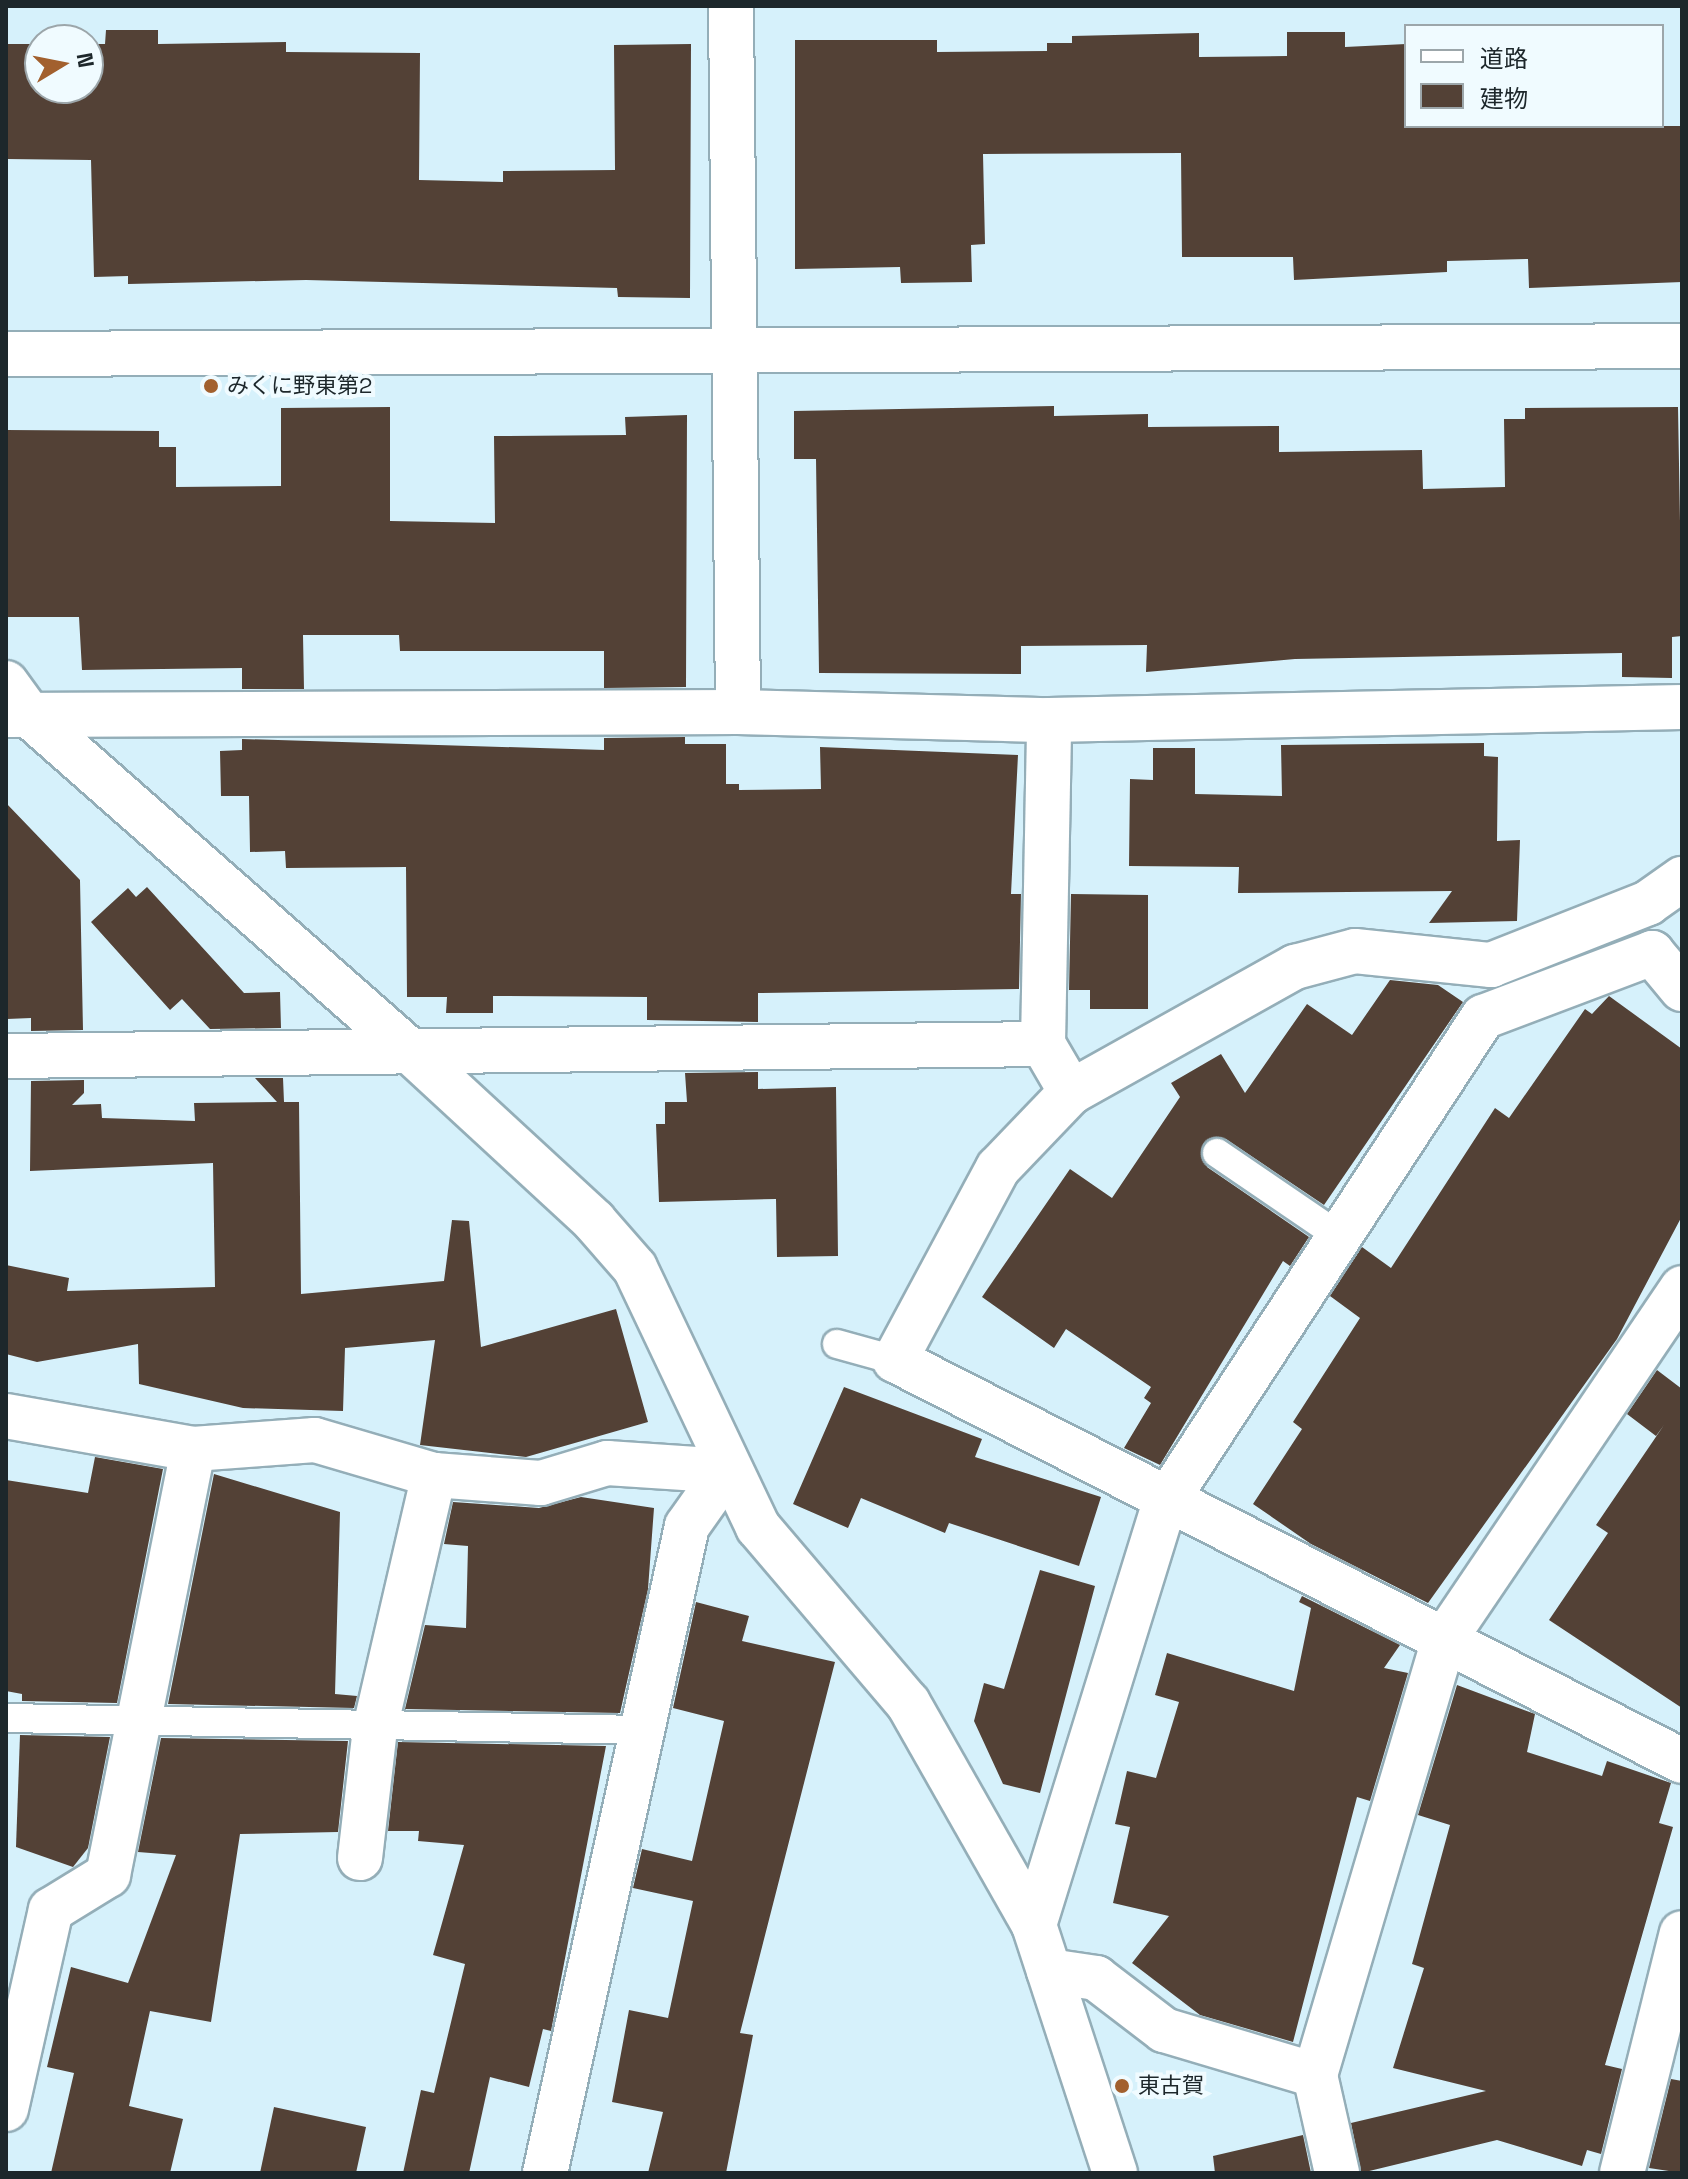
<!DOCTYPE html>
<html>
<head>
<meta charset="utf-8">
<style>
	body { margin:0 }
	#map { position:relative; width:1688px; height:2179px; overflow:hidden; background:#d6f1fb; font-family:"Space Grotesk","Noto Sans JP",sans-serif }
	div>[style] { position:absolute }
	.building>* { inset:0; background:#534136 }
	.roads { filter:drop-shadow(2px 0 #94aeb8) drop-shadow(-2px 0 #94aeb8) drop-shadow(0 2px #94aeb8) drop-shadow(0 -2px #94aeb8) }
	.lane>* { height:28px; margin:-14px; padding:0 14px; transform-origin:14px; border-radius:14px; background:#fff }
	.street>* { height:44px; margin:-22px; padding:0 22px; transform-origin:22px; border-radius:22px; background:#fff }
	.secondary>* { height:44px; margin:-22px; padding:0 22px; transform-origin:22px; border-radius:22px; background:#fff }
	.dots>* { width:22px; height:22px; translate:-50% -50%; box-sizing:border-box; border:4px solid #f0fbff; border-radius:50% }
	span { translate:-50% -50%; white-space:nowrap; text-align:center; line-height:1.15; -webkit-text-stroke:8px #f0fbff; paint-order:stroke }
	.poi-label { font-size:22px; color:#1d272b }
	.left { translate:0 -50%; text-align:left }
	.frame { position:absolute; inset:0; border:8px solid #1d272b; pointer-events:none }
	.legend { position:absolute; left:1404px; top:24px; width:260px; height:104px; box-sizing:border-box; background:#f0fbff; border:2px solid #9ca6aa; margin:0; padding:10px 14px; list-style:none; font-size:24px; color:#1d272b }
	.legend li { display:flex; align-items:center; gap:16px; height:40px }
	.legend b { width:40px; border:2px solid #9ca6aa }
	.north { position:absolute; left:24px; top:24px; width:80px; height:80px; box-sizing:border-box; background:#f0fbff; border:2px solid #9ca6aa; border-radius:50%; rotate:80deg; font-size:22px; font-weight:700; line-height:32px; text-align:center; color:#1d272b }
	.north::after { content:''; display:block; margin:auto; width:28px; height:36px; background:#a2602e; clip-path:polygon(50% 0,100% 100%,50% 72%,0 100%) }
</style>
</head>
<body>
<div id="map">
	<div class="building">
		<div style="clip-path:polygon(106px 30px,158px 30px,158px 44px,286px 42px,286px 52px,420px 53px,419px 180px,503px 182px,503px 171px,615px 170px,614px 45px,691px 44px,690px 298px,618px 297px,617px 288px,306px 280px,128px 284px,128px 276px,94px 277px,91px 160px,6px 159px,6px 44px,40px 44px,40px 88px,88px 88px,88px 44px,105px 44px)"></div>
		<div style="clip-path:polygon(1287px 32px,1345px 32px,1345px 47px,1406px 44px,1406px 126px,1682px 126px,1682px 282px,1529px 288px,1528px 259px,1447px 261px,1447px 272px,1294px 280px,1293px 257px,1182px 257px,1181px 153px,983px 154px,985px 244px,971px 245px,972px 282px,901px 283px,900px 267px,795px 269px,795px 40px,937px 40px,937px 52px,1047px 51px,1047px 43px,1072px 43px,1072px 36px,1199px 33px,1199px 57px,1287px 56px)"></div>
		<div style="clip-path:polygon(1054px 406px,1054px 416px,1148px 414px,1148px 427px,1279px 426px,1279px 452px,1422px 450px,1423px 489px,1505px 487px,1504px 419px,1525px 419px,1525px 408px,1678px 407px,1682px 636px,1672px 637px,1672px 678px,1622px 677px,1622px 653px,1295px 659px,1146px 672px,1147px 645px,1021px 646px,1021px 674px,819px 673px,816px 459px,794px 459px,794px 411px)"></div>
		<div style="clip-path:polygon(390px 407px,390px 521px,495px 523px,494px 436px,626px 435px,625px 417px,687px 415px,686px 687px,604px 688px,604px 651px,400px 651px,399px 635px,303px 635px,304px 689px,242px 689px,242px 668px,82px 670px,79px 617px,6px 617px,6px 430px,159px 431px,159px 447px,176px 447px,176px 487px,281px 486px,281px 408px)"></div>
		<div style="clip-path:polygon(685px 737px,685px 744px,726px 744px,726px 784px,739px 784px,739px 790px,821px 789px,820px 747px,1018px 755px,1011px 894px,1021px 894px,1019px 989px,758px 993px,758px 1022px,647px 1020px,647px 997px,493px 996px,493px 1013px,446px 1013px,447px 997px,407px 997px,406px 867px,286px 868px,285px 851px,250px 852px,249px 796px,221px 796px,220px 751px,242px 750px,242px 739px,604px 750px,604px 738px)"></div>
		<div style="clip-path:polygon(1484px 743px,1484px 756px,1498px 757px,1497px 841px,1520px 840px,1517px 921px,1429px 923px,1452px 891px,1238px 893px,1239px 867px,1129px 866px,1130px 779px,1153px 780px,1153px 748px,1195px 748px,1195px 794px,1282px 796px,1281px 745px)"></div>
		<div style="clip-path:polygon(6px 803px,80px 880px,83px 1030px,31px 1031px,31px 1018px,7px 1019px)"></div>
		<div style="clip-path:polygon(147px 887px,244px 993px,280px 992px,281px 1028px,210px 1029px,182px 999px,170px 1010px,91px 922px,128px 888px,136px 897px)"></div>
		<div style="clip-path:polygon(1071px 894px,1148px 895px,1148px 1009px,1090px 1009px,1090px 990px,1069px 990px)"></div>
		<div style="clip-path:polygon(1390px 980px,1438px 985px,1463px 1002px,1324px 1205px,1226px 1139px,1203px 1144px,1207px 1167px,1309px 1237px,1290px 1266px,1283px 1261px,1160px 1465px,1124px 1448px,1151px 1403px,1144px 1398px,1151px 1387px,1066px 1329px,1054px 1348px,982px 1297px,1070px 1169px,1112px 1198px,1180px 1097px,1171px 1083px,1221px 1054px,1245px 1093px,1307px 1004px,1352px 1035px)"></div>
		<div style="clip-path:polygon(1609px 996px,1682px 1049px,1682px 1216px,1617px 1339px,1428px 1603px,1311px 1544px,1253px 1504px,1302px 1429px,1293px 1422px,1360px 1318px,1330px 1296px,1362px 1247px,1391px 1268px,1495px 1108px,1509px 1118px,1585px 1009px,1592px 1014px)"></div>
		<div style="clip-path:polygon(758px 1072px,758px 1089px,836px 1087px,838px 1256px,777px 1257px,776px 1199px,659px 1202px,656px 1124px,665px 1124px,665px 1102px,687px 1102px,685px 1073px)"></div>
		<div style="clip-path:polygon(255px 1078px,283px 1078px,284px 1102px,299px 1102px,301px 1294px,444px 1281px,452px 1220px,469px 1221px,481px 1347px,616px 1309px,648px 1422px,526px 1457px,420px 1445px,435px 1340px,345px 1348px,343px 1411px,243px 1408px,139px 1384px,138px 1344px,37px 1362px,6px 1354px,6px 1265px,69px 1278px,67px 1291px,215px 1287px,213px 1163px,30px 1171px,31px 1081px,84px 1080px,84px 1093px,72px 1105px,101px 1104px,102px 1118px,195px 1121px,194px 1103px,277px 1102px)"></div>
		<div style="clip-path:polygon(1657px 1370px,1682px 1389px,1682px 1708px,1549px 1620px,1608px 1533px,1596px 1525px,1664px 1425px,1656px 1436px,1627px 1414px)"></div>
		<div style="clip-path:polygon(844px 1387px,982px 1439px,975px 1457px,1101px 1497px,1079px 1566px,949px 1523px,945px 1533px,861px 1498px,848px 1528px,793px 1504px)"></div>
		<div style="clip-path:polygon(95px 1457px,163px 1469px,117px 1703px,22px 1701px,22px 1694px,6px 1691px,6px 1480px,88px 1493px)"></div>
		<div style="clip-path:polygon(214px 1474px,340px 1512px,335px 1694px,357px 1696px,354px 1708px,168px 1704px)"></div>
		<div style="clip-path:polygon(581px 1497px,654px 1508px,648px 1589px,620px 1713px,405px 1709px,425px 1625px,466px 1628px,468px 1546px,444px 1544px,453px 1502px,539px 1508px)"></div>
		<div style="clip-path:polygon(1040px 1570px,1095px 1586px,1040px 1793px,1003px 1784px,974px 1721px,984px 1683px,1004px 1689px)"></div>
		<div style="clip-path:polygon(1302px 1596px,1400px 1645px,1384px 1668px,1408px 1673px,1370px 1801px,1357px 1797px,1293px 2042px,1200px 2015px,1132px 1963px,1169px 1916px,1113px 1903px,1130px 1827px,1115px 1824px,1127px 1771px,1156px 1778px,1179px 1702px,1155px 1695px,1167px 1653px,1294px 1691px,1311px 1608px,1299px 1602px)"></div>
		<div style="clip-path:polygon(696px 1602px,749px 1616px,742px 1641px,835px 1662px,740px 2033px,753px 2035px,726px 2173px,648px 2173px,663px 2112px,612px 2102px,629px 2010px,668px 2018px,693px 1901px,633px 1888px,642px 1849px,692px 1861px,724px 1721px,673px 1708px)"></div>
		<div style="clip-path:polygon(1457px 1685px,1535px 1714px,1527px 1752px,1602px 1776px,1607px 1761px,1671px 1783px,1659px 1823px,1673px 1827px,1605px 2065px,1622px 2069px,1601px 2154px,1587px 2150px,1582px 2166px,1497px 2140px,1361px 2173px,1351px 2123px,1486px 2091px,1393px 2068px,1424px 1968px,1412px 1964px,1450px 1825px,1418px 1815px)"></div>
		<div style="clip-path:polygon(20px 1735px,110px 1737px,88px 1848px,73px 1867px,16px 1847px)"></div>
		<div style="clip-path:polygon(161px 1738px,348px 1741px,338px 1832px,240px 1834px,211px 2022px,150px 2011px,129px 2106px,183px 2119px,170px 2173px,51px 2173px,74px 2073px,47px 2067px,71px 1967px,128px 1983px,176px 1855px,138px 1852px)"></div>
		<div style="clip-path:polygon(398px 1742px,606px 1746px,551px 2031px,543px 2029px,529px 2087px,490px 2077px,469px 2173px,403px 2173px,421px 2090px,434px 2093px,465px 1964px,433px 1955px,464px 1845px,418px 1841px,419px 1831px,388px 1831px)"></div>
		<div style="clip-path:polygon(1671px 2079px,1682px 2081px,1682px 2173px,1649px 2168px)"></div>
		<div style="clip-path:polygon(274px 2107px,366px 2127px,356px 2173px,260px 2173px)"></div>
		<div style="clip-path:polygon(1303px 2135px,1311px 2173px,1215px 2173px,1213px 2156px)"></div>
	</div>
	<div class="roads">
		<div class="lane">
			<div style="left:1217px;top:1153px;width:149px;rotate:34.3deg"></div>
			<div style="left:837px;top:1344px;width:60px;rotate:15.4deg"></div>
			<div style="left:6px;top:1718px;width:636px;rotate:1.08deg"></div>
		</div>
		<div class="street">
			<div style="left:731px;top:6px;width:706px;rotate:89.43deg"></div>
			<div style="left:6px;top:354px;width:1676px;rotate:-0.27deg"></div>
			<div style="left:6px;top:715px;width:732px;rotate:-0.23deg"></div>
			<div style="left:738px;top:712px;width:311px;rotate:1.5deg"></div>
			<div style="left:1049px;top:720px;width:633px;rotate:-1.18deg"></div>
			<div style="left:1043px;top:1044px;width:324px;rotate:-88.9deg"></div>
			<div style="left:6px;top:1056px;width:1037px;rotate:-0.66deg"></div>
			<div style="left:1043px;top:1044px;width:56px;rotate:59.7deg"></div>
			<div style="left:1071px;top:1092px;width:257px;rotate:-29.2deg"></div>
			<div style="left:1295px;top:967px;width:62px;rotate:-14.9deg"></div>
			<div style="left:1355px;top:951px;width:137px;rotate:5.9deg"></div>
			<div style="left:1491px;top:965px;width:169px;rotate:-21.5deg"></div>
			<div style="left:1648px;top:903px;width:42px;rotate:-35.2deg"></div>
			<div style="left:1071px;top:1092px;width:105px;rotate:133.8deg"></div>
			<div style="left:998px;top:1168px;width:218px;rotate:118.2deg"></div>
			<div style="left:895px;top:1360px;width:883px;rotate:27deg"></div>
			<div style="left:6px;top:1416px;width:190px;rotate:10deg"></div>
			<div style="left:193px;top:1449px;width:122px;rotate:-4.2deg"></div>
			<div style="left:315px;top:1440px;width:124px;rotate:16.4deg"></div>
			<div style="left:434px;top:1475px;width:107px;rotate:4.3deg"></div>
			<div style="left:541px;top:1483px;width:69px;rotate:-16.9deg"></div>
			<div style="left:607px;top:1463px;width:119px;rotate:3.8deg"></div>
			<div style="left:360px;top:1858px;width:131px;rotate:-83.4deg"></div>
			<div style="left:375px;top:1728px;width:260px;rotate:-76.9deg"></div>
			<div style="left:1034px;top:1925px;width:442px;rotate:-72.8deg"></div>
			<div style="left:1165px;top:1503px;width:581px;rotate:-56.8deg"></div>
			<div style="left:1483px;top:1017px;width:181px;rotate:-20.7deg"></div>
			<div style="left:1652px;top:953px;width:47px;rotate:50.2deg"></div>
			<div style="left:1049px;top:1971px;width:48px;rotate:8.5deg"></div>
			<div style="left:1096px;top:1978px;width:86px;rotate:37.4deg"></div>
			<div style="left:1164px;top:2030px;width:158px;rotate:16.6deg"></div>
			<div style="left:1315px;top:2075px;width:454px;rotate:-73.5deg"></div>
			<div style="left:1444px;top:1640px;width:425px;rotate:-55.9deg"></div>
			<div style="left:1315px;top:2075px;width:100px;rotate:77.3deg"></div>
			<div style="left:6px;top:2109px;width:204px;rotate:-77.3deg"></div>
			<div style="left:51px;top:1910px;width:67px;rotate:-31.6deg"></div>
			<div style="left:108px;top:1875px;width:434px;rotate:-78.7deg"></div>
			<div style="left:545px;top:2173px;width:662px;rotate:-77.62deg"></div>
			<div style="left:687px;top:1526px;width:67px;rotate:-54.7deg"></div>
			<div style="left:1622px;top:2173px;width:247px;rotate:-76deg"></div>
		</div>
		<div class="secondary">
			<div style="left:6px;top:683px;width:39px;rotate:54deg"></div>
			<div style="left:29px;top:715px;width:508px;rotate:41.41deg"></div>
			<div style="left:410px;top:1051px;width:251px;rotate:42.7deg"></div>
			<div style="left:594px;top:1221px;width:62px;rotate:48.9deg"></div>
			<div style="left:635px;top:1268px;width:287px;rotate:64.6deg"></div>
			<div style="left:758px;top:1527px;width:231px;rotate:49.6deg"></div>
			<div style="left:908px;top:1703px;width:255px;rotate:60.4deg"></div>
			<div style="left:1034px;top:1925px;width:261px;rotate:71.9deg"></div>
		</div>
	</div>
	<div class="dots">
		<div style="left:211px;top:386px;background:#a2602e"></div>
		<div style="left:1122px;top:2086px;background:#a2602e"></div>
	</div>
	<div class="poi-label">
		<span class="left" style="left:227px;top:386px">みくに野東第2</span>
		<span class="left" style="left:1138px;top:2086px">東古賀</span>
	</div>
	<div class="frame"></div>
	<ul class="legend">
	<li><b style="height:10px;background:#fff"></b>道路</li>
	<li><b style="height:22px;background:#534136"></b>建物</li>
	</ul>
	<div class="north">N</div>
</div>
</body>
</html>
